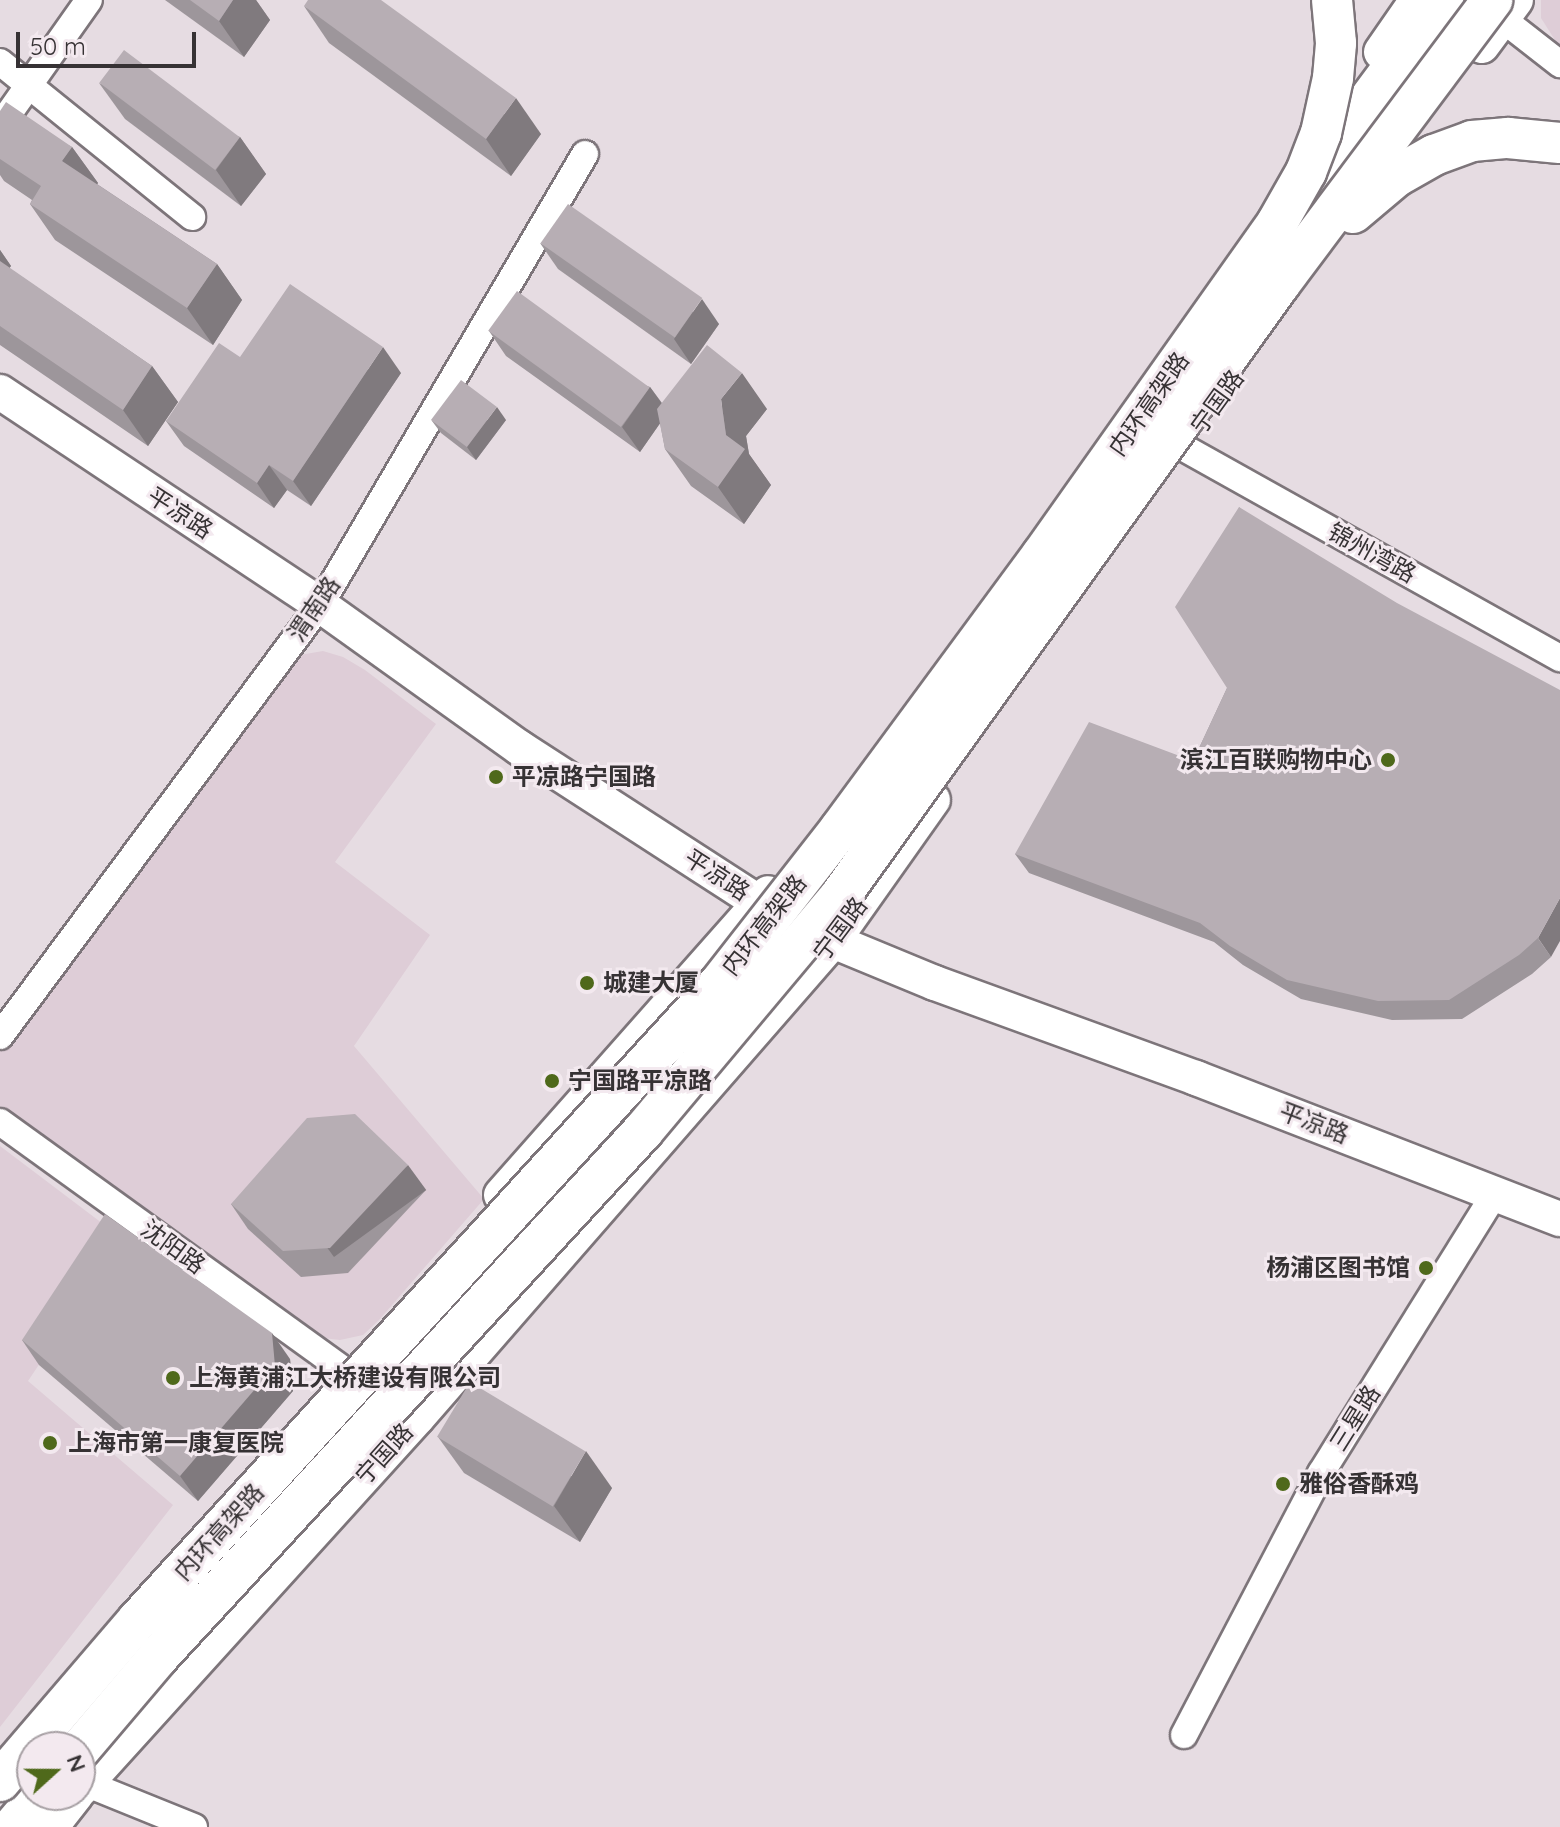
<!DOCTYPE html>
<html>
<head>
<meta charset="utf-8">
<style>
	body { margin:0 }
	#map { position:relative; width:1560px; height:1827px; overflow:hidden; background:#e6dce2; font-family:Quicksand,"Noto Sans SC",sans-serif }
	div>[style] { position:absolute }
	.built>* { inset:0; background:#decdd7 }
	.roads { filter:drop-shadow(2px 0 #7d757a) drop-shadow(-2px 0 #7d757a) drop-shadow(0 2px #7d757a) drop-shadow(0 -2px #7d757a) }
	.minor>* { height:26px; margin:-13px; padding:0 13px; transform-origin:13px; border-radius:13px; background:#fff }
	.major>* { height:34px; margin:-17px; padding:0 17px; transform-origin:17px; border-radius:17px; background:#fff }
	.highway>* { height:40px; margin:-20px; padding:0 20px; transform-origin:20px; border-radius:20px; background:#fff }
	.bridges { filter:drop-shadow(2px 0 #7d757a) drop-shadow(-2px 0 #7d757a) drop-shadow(0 2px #7d757a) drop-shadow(0 -2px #7d757a) }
	.highway-bridge>* { height:40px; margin:-20px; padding:0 20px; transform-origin:20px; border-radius:20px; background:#fff }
	.wall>* { inset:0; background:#9d969b }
	.shaded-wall>* { inset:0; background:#807a7e; transform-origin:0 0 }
	.building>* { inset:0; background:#b7aeb4; transform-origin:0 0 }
	.dots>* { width:22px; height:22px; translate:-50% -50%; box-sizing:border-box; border:4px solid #f3e9ef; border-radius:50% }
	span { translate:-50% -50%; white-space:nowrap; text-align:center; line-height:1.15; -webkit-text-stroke:6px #f3e9ef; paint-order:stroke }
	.street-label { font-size:24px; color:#363234 }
	.poi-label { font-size:24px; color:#363234; font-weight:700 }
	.right { translate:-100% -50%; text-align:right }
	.left { translate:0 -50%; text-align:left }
	.north { position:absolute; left:16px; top:1731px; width:80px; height:80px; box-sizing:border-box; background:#f3e9ef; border:2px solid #a7a0a4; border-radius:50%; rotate:69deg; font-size:22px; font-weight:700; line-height:32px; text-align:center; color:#363234 }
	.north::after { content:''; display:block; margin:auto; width:28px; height:36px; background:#4f691b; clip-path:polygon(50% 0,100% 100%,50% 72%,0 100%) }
	.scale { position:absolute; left:16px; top:32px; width:180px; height:36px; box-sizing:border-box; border:4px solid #363234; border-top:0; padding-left:10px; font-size:24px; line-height:28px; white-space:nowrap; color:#363234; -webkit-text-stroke:6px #f3e9ef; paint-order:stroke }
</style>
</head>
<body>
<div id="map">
	<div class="built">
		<div style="clip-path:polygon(1541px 0,1560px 0,1560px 48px,1541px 18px)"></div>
		<div style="clip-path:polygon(323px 651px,343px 657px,365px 670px,436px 724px,335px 862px,430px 935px,354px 1046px,484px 1199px,379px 1320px,363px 1335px,340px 1340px,315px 1337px,0 1106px,0 1051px,294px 656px)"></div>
		<div style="clip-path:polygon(0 1146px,123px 1239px,28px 1381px,173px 1505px,0 1727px)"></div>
	</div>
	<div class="roads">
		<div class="minor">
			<div style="left:1487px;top:7px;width:93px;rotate:38deg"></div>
			<div style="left:0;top:62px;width:247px;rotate:38.9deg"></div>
			<div style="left:0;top:126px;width:154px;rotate:-54.8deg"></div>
			<div style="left:1184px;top:448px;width:431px;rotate:29.2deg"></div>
			<div style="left:0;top:1036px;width:537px;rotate:-53.41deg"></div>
			<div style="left:320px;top:605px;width:523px;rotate:-59.56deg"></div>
			<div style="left:0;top:1122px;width:428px;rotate:35.8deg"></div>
			<div style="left:1184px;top:1735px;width:296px;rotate:-62.4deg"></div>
			<div style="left:1321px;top:1473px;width:329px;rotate:-58.1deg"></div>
			<div style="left:80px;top:1781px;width:123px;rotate:22deg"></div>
		</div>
		<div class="major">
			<div style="left:1482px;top:46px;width:57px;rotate:-53.5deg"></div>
			<div style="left:1381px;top:52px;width:63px;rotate:-55.3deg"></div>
			<div style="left:0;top:392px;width:384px;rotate:33.6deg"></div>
			<div style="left:320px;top:605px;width:246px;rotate:35.6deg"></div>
			<div style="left:520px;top:748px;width:286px;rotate:32.9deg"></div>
			<div style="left:760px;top:903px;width:82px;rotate:27.5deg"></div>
			<div style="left:833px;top:941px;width:110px;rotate:22.4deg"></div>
			<div style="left:935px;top:983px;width:278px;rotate:20deg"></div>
			<div style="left:1196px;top:1078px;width:390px;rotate:21.2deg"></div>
			<div style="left:501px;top:1195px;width:403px;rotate:-48.5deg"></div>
			<div style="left:80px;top:1790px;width:503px;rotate:-47.82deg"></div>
			<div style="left:418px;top:1417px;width:632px;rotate:-48.92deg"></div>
			<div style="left:833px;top:941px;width:173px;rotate:-54.7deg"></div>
			<div style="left:51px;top:1827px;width:41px;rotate:-52deg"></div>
		</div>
		<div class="highway">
			<div style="left:1305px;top:186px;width:232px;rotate:-53.4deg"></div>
			<div style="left:13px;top:1827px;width:42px;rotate:-49.8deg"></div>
		</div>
	</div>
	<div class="bridges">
		<div class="highway-bridge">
			<div style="left:1353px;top:213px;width:57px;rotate:-40.1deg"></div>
			<div style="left:1397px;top:176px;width:43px;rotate:-29.6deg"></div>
			<div style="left:1434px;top:155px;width:40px;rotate:-20.2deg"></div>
			<div style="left:1472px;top:141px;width:36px;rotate:-5deg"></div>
			<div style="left:1508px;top:138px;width:52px;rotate:5.5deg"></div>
			<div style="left:80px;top:1749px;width:121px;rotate:-49.7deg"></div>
			<div style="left:158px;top:1657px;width:715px;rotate:-47.32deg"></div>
			<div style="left:643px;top:1131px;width:308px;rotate:-50deg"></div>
			<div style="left:841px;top:895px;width:751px;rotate:-54.32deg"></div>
			<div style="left:1279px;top:285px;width:356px;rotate:-53.2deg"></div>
			<div style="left:0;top:1781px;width:212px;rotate:-49.4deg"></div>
			<div style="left:138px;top:1620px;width:861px;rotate:-47.59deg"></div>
			<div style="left:719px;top:984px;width:197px;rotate:-52deg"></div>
			<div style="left:840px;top:829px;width:340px;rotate:-53.6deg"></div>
			<div style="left:1042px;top:555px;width:407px;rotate:-54.7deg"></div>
			<div style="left:1277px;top:223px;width:59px;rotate:-60.4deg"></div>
			<div style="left:1306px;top:172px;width:42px;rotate:-69deg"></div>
			<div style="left:1321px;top:133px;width:56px;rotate:-77.7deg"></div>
			<div style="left:1333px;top:78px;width:35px;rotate:-85deg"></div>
			<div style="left:1336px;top:43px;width:43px;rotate:-95.3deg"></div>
		</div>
	</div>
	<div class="wall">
		<div style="clip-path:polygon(165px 0,256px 0,270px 20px,244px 57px)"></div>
		<div style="clip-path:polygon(304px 6px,541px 134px,511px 176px,329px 43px)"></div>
		<div style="clip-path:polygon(99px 83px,240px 137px,266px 174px,241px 206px,125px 119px)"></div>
		<div style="clip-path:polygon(0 111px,72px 147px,98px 183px,97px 184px,217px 264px,242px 300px,213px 345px,55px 240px,30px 204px,32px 200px,4px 181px,0 175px)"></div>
		<div style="clip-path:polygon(540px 243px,719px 324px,691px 364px,558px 269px)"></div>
		<div style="clip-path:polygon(0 250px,11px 266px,9px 268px,152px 366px,178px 402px,148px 446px,0 345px)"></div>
		<div style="clip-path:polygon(489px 331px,650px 387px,662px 403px,767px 409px,746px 436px,749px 454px,771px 485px,744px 524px,691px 486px,665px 449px,660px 423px,640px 452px,506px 356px)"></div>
		<div style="clip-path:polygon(240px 357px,401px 373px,311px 506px,287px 490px,274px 508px,184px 446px,166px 421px)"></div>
		<div style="clip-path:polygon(506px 420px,476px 460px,441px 433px,432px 421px)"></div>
		<div style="clip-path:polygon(1239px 507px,1551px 957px,1532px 974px,1462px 1019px,1392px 1020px,1301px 999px,1243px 965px,1214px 942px,1029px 873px,1015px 854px,1193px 761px,1227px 688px)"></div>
		<div style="clip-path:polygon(426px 1190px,348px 1273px,301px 1277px,248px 1229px,231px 1204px)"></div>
		<div style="clip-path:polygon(22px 1340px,290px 1359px,293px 1391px,198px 1501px,39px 1365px)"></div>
		<div style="clip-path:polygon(438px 1437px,612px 1488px,580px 1542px,464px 1473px)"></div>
	</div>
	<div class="shaded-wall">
		<div style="clip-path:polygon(233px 0,256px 0,270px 20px,244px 57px,219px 21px)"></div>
		<div style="clip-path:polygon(516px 98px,541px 134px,511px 176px,486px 139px)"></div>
		<div style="clip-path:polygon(240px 137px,266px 174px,241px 206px,216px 170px)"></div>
		<div style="clip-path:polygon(72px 147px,98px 183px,88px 198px,62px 161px)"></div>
		<div style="clip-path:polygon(0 250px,11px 266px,0 281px)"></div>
		<div style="clip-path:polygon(217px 264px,242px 300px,213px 345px,187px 308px)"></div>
		<div style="clip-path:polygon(702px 299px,719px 324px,691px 364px,674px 339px)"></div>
		<div style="clip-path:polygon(383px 347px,401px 373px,311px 506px,293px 481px)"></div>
		<div style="clip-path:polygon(152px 366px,178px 402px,148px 446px,123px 410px)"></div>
		<div style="clip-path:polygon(742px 373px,767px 409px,746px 436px,749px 454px,771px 485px,744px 524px,718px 487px,726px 435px,721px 399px)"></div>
		<div style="clip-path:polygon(650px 387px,668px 412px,640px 452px,622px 427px)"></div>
		<div style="clip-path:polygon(497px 407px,506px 420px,476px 460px,467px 447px)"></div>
		<div style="clip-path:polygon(269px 465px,287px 490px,274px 508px,257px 483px)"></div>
		<div style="clip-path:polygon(1560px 898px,1560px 941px,1551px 957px,1538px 938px)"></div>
		<div style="left:408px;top:1165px;width:31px;height:114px;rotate:54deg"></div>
		<div style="clip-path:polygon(272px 1333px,290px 1359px,293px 1391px,198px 1501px,180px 1476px)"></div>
		<div style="clip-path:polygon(586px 1451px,612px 1488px,580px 1542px,554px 1506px)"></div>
	</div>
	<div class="building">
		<div style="clip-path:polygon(190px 0,233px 0,219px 21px)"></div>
		<div style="clip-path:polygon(308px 0,381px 0,516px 98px,486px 139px,304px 6px)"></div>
		<div style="left:124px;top:50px;width:145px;height:41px;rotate:37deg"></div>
		<div style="clip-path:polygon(6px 102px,72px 147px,62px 161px,217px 264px,187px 308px,30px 204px,41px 186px,0 159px,0 111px)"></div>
		<div style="left:568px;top:204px;width:164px;height:48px;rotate:35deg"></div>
		<div style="clip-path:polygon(0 261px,152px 366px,123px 410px,0 326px)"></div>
		<div style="clip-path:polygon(290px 284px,383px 347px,293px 481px,269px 465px,257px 483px,166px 421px,219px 343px,240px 357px)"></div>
		<div style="left:517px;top:291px;width:164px;height:49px;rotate:36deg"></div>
		<div style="clip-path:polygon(707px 345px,742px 373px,721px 399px,726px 435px,745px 449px,718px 487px,665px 449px,657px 409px)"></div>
		<div style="left:461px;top:380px;width:45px;height:50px;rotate:37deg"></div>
		<div style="clip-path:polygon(1239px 507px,1397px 603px,1560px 690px,1560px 898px,1538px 938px,1519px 955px,1449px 1000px,1378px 1001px,1287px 980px,1230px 946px,1200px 923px,1015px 854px,1089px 722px,1193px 761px,1227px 688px,1175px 607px)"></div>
		<div style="clip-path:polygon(355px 1114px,408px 1165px,330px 1248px,283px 1251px,231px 1204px,307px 1118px)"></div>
		<div style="clip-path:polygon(105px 1214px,272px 1333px,275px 1366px,180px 1476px,22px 1340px)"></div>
		<div style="left:470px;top:1382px;width:135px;height:64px;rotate:31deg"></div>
	</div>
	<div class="dots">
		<div style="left:1388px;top:760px;background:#4f691b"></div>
		<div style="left:496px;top:777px;background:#4f691b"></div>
		<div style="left:587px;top:983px;background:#4f691b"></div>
		<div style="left:552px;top:1081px;background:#4f691b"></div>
		<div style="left:1426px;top:1268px;background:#4f691b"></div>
		<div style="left:173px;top:1378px;background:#4f691b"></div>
		<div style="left:50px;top:1443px;background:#4f691b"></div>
		<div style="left:1283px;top:1484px;background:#4f691b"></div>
	</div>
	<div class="street-label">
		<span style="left:1217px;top:402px;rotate:-54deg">宁国路</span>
		<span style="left:1149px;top:404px;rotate:-55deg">内环高架路</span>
		<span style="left:180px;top:513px;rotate:33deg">平凉路</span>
		<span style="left:1372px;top:553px;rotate:29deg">锦州湾路</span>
		<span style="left:314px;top:609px;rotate:-56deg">渭南路</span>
		<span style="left:717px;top:875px;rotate:33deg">平凉路</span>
		<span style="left:764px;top:925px;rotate:-52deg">内环高架路</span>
		<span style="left:840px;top:929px;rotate:-53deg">宁国路</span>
		<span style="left:1314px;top:1123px;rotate:21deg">平凉路</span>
		<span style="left:173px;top:1247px;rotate:36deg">沈阳路</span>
		<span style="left:1355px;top:1418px;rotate:-58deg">三星路</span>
		<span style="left:384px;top:1454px;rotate:-48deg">宁国路</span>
		<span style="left:219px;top:1532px;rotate:-48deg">内环高架路</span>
	</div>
	<div class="poi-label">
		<span class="right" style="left:1372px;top:760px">滨江百联购物中心</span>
		<span class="left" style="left:512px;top:777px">平凉路宁国路</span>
		<span class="left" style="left:603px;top:983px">城建大厦</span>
		<span class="left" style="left:568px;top:1081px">宁国路平凉路</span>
		<span class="right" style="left:1410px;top:1268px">杨浦区图书馆</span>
		<span class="left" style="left:189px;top:1378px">上海黄浦江大桥建设有限公司</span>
		<span class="left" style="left:68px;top:1443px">上海市第一康复医院</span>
		<span class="left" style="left:1299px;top:1484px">雅俗香酥鸡</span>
	</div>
	<div class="north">N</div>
	<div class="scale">50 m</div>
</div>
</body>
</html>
